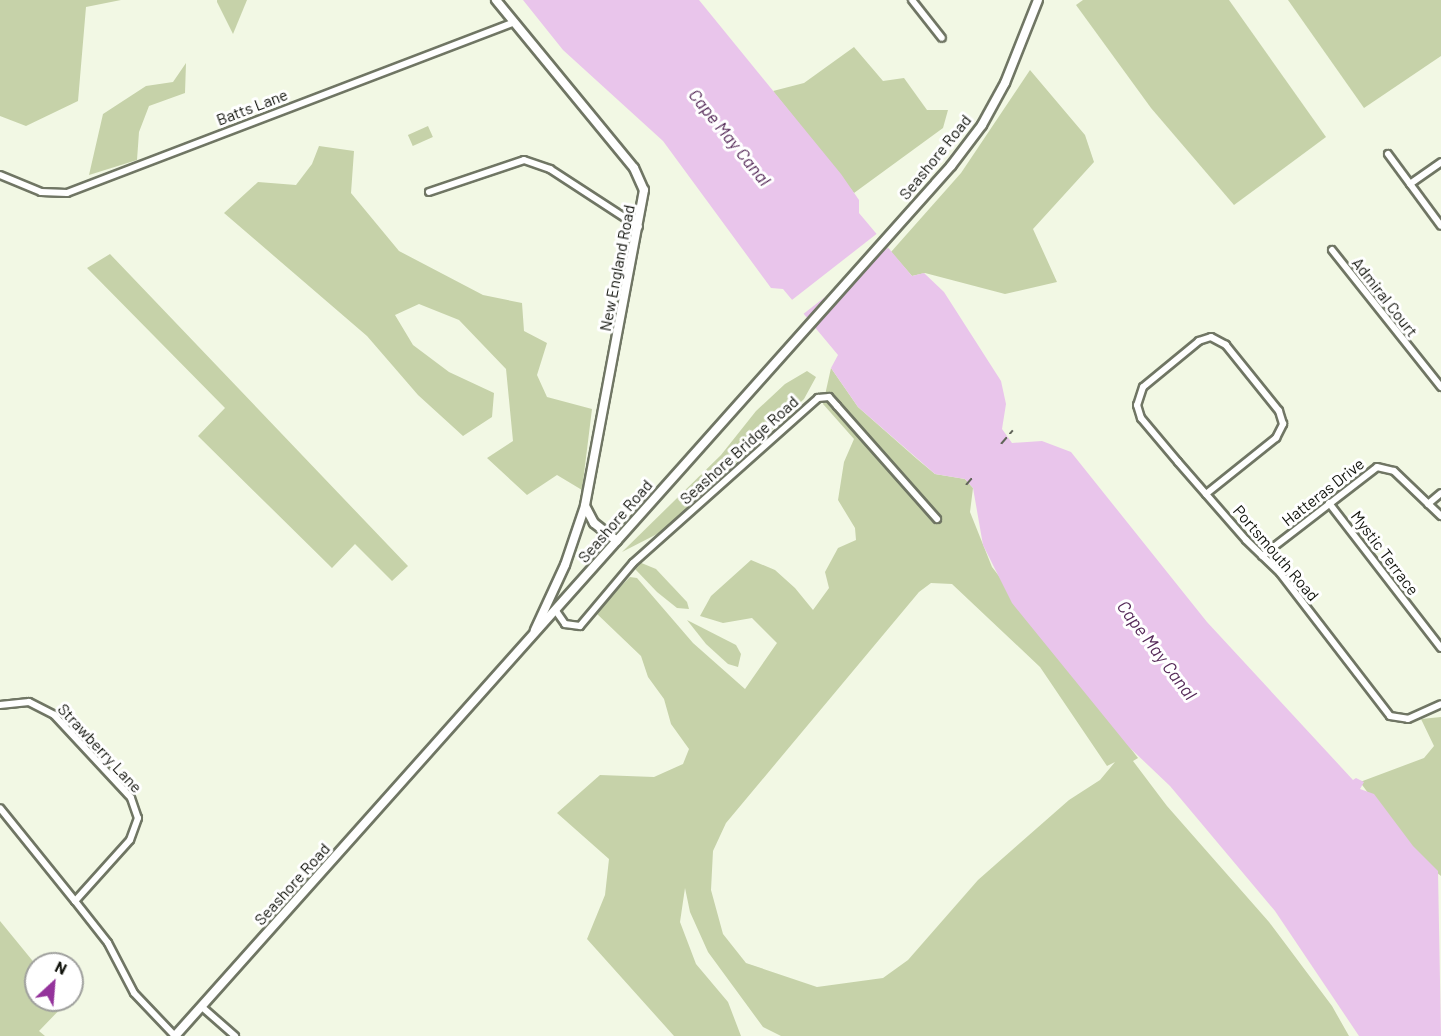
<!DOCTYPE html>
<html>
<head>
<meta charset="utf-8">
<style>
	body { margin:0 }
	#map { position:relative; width:1441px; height:1036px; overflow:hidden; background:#f2f8e4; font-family:Barlow,sans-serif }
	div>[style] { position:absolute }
	.green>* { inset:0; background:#c6d2a9; transform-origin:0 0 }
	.water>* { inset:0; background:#e9c5eb }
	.pier>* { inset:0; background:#f2f8e4; transform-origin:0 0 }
	.roads { filter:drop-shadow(2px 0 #707664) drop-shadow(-2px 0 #707664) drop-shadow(0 2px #707664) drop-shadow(0 -2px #707664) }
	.minor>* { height:6px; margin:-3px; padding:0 3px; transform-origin:3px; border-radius:3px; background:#fff }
	.tertiary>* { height:8px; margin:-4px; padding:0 4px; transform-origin:4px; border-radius:4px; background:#fff }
	.secondary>* { height:8px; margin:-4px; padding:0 4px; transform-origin:4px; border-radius:4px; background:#fff }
	.rail>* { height:2px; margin-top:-1px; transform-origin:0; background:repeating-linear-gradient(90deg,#616459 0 9px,transparent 0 13.5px) }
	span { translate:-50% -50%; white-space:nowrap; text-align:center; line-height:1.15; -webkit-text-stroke:6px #fff; paint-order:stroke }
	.street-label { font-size:16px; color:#10120b }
	.water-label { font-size:18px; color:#542857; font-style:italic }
	.north { position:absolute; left:24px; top:952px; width:60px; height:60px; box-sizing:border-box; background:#fff; border:2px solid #9fa09d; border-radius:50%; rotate:26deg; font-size:16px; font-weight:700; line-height:24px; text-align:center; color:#10120b }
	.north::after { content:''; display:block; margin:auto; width:21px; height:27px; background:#94339b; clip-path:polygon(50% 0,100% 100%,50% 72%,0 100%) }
</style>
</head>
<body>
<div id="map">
	<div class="green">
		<div style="clip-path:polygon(0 0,121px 0,86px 7px,78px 101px,26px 126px,0 116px)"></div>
		<div style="clip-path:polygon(217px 0,247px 0,233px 34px,217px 2px)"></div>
		<div style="clip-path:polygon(1083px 0,1229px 0,1326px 137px,1234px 205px,1151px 108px,1076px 5px)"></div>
		<div style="clip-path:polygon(1288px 0,1441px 0,1441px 56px,1364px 108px)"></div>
		<div style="clip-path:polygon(854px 47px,883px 81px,904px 78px,927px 110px,948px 110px,943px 128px,854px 193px,773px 91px,804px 83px)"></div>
		<div style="clip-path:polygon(186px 63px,185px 93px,149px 106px,139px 132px,137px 160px,89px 175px,103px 114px,146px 86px,173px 82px)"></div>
		<div style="clip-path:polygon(1030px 70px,1085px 135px,1094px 162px,1033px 229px,1057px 282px,1005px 294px,925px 273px,912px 276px,891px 252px,961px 173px)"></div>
		<div style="left:428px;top:126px;width:12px;height:22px;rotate:66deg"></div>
		<div style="clip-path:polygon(319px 146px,354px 151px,351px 193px,399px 251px,483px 295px,522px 303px,524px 331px,547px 343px,537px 375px,547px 397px,592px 409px,582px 490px,557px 475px,527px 495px,487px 458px,513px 441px,506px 369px,459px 320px,419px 304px,395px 315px,413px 345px,449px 372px,494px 393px,492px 417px,463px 436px,418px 395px,367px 336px,224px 213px,258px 182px,296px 185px,312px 164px)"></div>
		<div style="clip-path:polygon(110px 254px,408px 566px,392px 581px,355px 544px,332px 568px,198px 436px,225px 408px,87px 268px)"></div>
		<div style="clip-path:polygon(evenodd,831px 368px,858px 407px,917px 459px,935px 474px,965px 479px,973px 488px,970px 512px,992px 567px,1138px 758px,1133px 761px,1167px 806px,1269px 922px,1332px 1006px,1349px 1036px,781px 1036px,763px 1027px,708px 952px,690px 912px,685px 888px,680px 922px,696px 964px,728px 1002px,741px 1036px,674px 1036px,587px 939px,605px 895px,609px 859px,557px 813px,600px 775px,654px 777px,683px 764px,689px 749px,671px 724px,664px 699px,648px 677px,641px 656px,595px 612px,630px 577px,637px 578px,693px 643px,745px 689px,777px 643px,752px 618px,723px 623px,700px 616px,711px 596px,751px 560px,775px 570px,795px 588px,813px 610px,829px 588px,825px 572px,838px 548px,856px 540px,855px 528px,838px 500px,844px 462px,854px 439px,823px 404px,831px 368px,931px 583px,952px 584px,1040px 667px,1107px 766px,1115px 762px,1100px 780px,1069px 800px,978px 880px,908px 960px,883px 978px,817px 987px,746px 963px,723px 934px,711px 890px,713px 851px,726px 823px,919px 592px,931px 583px)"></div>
		<div style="clip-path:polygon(807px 371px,816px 377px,804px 399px,778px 424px,661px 532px,622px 552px,721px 455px,756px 411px,785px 384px)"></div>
		<div style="clip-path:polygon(639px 562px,656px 569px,687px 602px,689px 609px,677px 608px,657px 592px,635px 569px)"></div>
		<div style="clip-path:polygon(687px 620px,736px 645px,741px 654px,738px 667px,728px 664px,706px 644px)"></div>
		<div style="clip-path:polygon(1441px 717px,1441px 876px,1413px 854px,1360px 782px,1424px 758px,1434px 746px,1421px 719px)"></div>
		<div style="clip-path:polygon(0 921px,36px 965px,36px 1000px,66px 1003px,39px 1031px,45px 1036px,0 1036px)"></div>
	</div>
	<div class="water">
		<div style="clip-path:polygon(523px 0,699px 0,841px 174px,859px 200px,859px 213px,912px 276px,924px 273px,944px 292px,1001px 381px,1006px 404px,1002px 429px,1012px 443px,1042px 441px,1071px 452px,1207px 622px,1353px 780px,1356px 778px,1364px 782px,1360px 789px,1374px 794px,1413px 846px,1438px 871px,1441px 1036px,1359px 1036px,1275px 911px,1170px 786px,1129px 747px,1012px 603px,983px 545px,973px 488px,965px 479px,935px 474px,858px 407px,831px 368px,838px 355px,783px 289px,771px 288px,663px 141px,563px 50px)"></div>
	</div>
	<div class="pier">
		<div style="left:879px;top:232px;width:18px;height:115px;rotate:52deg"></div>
	</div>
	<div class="roads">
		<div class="minor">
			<div style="left:912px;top:0;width:48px;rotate:51.7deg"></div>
			<div style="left:1388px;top:154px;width:89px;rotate:53.6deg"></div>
			<div style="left:0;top:175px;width:44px;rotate:22.5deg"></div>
			<div style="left:41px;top:192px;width:26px;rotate:2deg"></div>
			<div style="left:67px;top:193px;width:479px;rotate:-20.9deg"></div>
			<div style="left:1410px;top:184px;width:38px;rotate:-35deg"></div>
			<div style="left:429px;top:192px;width:100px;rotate:-18.6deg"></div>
			<div style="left:524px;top:160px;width:28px;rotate:19deg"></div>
			<div style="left:550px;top:169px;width:106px;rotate:33.1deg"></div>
			<div style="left:1332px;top:250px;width:175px;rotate:51.5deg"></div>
			<div style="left:1206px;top:494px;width:90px;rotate:-38.7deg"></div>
			<div style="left:1276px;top:438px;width:16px;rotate:-63deg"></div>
			<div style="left:1283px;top:424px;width:14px;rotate:-107deg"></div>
			<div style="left:1279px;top:411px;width:85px;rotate:-128.8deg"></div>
			<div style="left:1226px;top:345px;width:17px;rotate:-152deg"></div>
			<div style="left:1211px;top:337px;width:13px;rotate:162deg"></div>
			<div style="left:1199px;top:341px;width:72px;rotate:140.6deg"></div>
			<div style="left:1143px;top:387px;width:19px;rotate:108deg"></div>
			<div style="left:1137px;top:405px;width:14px;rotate:73deg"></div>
			<div style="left:1141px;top:418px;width:57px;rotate:49.9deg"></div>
			<div style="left:1178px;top:462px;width:103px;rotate:48.9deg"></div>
			<div style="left:1246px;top:540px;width:47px;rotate:44.1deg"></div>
			<div style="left:1280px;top:573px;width:180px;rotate:52.4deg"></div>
			<div style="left:1390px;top:716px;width:18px;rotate:9deg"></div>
			<div style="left:1408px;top:719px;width:36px;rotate:-24deg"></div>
			<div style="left:1329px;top:503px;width:183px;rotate:52.3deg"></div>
			<div style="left:1428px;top:504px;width:17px;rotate:-40deg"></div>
			<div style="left:1262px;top:556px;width:145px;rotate:-37.7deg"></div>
			<div style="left:1377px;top:467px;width:17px;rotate:13deg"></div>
			<div style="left:1394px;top:471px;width:65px;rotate:43.8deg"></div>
			<div style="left:556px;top:611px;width:16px;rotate:55deg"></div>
			<div style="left:565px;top:624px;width:15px;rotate:8deg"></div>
			<div style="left:580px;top:626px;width:82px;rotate:-49.9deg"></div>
			<div style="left:633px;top:563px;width:248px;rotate:-41.7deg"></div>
			<div style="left:818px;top:398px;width:11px;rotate:-5deg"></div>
			<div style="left:829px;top:397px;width:12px;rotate:48deg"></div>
			<div style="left:837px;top:406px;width:151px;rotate:48.5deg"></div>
			<div style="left:0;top:705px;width:29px;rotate:-6deg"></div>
			<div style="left:29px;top:702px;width:28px;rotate:27deg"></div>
			<div style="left:54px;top:715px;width:113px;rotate:47.1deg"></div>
			<div style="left:131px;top:798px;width:21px;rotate:71deg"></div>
			<div style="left:138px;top:818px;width:23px;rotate:110deg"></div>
			<div style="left:130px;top:840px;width:82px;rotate:132deg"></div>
			<div style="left:75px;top:901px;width:119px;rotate:-128.9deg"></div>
			<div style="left:75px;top:901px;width:53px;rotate:51.8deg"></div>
			<div style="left:108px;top:943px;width:56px;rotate:62.5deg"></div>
			<div style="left:134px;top:993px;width:59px;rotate:46.4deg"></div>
			<div style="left:202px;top:1007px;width:44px;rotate:41.3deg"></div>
		</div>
		<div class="tertiary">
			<div style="left:496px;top:0;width:217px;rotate:50.6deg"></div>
			<div style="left:634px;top:168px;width:24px;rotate:66deg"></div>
			<div style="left:644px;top:190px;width:321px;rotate:100.6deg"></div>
			<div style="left:585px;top:506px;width:62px;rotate:108.7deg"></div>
			<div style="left:565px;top:565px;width:72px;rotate:114.8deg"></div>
			<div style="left:585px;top:506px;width:19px;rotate:62deg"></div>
			<div style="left:594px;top:523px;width:29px;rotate:38deg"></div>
		</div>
		<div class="secondary">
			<div style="left:175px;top:1036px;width:1166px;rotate:-48.27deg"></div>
			<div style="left:951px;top:166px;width:51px;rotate:-52.9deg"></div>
			<div style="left:982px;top:125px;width:48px;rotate:-61.3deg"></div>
			<div style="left:1005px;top:83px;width:89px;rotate:-68.3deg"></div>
		</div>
	</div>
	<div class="rail">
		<div style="left:1001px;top:444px;width:18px;rotate:-49deg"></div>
		<div style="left:966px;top:485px;width:11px;rotate:-49deg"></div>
	</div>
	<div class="street-label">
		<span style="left:252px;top:107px;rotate:-21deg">Batts Lane</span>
		<span style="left:935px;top:157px;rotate:-51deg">Seashore Road</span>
		<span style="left:617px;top:268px;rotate:-79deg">New England Road</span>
		<span style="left:1385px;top:297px;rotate:52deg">Admiral Court</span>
		<span style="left:739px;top:450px;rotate:-42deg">Seashore Bridge Road</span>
		<span style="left:1323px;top:492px;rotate:-38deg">Hatteras Drive</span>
		<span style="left:615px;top:521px;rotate:-49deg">Seashore Road</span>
		<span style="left:1276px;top:553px;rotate:49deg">Portsmouth Road</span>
		<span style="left:1385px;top:553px;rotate:53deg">Mystic Terrace</span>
		<span style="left:100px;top:748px;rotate:47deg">Strawberry Lane</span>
		<span style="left:292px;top:884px;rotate:-48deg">Seashore Road</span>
	</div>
	<div class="water-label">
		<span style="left:730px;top:137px;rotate:51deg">Cape May Canal</span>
		<span style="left:1157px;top:650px;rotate:53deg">Cape May Canal</span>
	</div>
	<div class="north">N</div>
</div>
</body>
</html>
